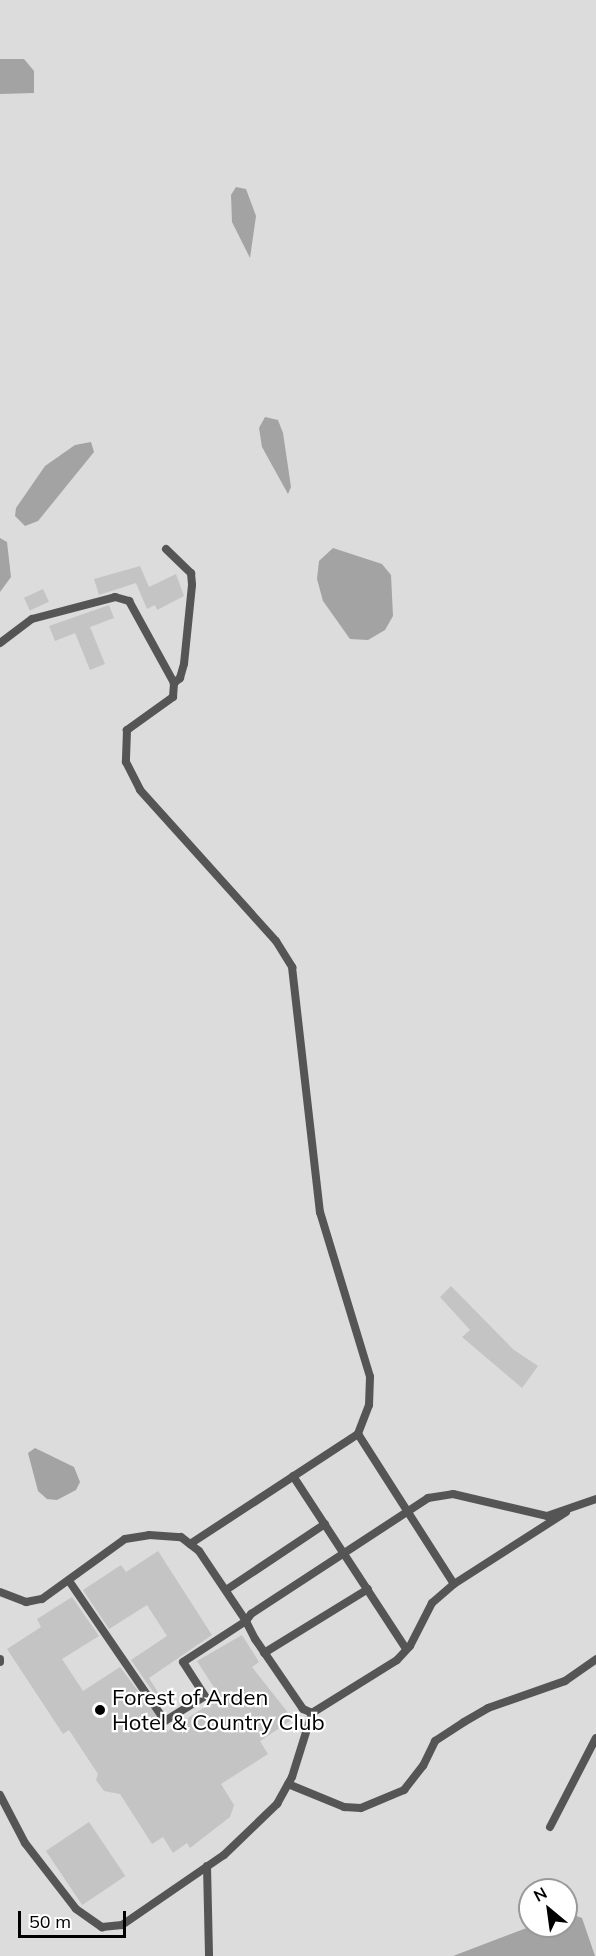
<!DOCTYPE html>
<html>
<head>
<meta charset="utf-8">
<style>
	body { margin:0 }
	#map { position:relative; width:596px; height:1956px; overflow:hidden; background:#fff; font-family:Mulish,sans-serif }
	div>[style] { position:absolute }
	.green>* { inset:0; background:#dcdcdc }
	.water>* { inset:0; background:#a3a3a3 }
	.building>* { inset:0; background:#c4c4c4; transform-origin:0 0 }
	.service>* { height:8px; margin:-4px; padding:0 4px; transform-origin:4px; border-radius:4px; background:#555 }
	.dots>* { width:16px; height:16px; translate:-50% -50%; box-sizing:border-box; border:3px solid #fff; border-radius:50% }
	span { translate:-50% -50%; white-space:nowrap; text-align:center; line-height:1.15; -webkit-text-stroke:4.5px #fff; paint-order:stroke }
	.poi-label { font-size:22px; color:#000 }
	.left { translate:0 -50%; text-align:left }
	.north { position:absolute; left:518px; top:1878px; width:60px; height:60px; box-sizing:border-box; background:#fff; border:2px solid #999; border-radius:50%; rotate:331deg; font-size:16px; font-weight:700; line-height:24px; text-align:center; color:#000 }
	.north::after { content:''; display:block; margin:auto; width:21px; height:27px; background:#000; clip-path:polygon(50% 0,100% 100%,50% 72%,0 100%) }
	.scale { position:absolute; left:18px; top:1911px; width:108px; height:27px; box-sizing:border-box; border:3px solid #000; border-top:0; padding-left:8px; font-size:18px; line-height:21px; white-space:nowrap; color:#000; -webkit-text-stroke:4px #fff; paint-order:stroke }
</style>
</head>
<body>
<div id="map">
	<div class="green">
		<div style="clip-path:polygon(evenodd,0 0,596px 0,596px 1956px,0 1956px,0 0,530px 1890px,566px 1890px,566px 1926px,530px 1926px,530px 1890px)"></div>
	</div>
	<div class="water">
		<div style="clip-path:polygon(0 59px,24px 59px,34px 71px,34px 93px,0 94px)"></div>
		<div style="clip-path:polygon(236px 187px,246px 189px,256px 216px,250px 258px,232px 222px,231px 195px)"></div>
		<div style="clip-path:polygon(265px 417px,278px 420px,283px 433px,291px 487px,288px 494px,262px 447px,259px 428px)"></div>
		<div style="clip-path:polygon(91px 442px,94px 452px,38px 521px,25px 526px,15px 516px,16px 508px,45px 466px,75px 445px)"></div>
		<div style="clip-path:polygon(0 538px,7px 542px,11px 577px,0 592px)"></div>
		<div style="clip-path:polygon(333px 548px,382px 564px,391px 575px,393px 616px,385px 630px,368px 640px,350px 639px,323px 601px,317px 579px,319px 561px)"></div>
		<div style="clip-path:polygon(35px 1448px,74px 1467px,80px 1482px,76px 1490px,57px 1500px,47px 1499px,38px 1491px,28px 1453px)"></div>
		<div style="clip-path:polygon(566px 1912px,582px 1918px,595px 1956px,453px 1956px,532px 1926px,566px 1926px)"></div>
	</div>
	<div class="building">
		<div style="clip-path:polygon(140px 566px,149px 587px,176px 574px,184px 596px,157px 610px,155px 605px,147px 609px,136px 583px,99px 595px,94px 579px)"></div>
		<div style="left:43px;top:589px;width:14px;height:21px;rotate:65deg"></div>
		<div style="clip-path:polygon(109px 605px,114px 618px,90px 627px,105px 664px,90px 670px,75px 633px,55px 641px,49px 626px)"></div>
		<div style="clip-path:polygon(451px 1286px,514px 1350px,538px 1366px,522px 1388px,462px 1337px,470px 1330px,440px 1297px)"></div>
		<div style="clip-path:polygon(158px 1551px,212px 1635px,149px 1678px,159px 1694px,156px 1696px,131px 1660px,167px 1636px,147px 1605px,109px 1629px,83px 1590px,121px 1565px,126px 1572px)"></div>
		<div style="clip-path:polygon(72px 1597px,99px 1636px,62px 1659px,83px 1691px,120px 1667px,168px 1731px,220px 1697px,197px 1661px,242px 1635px,259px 1662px,252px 1667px,293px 1719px,260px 1741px,268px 1754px,221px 1784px,234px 1805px,230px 1817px,190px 1848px,187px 1843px,173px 1853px,163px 1837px,152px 1844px,120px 1794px,104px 1791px,96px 1780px,98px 1774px,69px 1730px,63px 1734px,7px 1649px,41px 1627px,37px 1619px)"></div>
		<div style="left:89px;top:1822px;width:65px;height:52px;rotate:56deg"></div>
	</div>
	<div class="service">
		<div style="left:166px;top:549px;width:35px;rotate:44deg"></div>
		<div style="left:191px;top:573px;width:12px;rotate:85deg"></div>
		<div style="left:192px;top:585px;width:79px;rotate:95.8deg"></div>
		<div style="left:184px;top:664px;width:15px;rotate:106deg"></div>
		<div style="left:180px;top:678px;width:8px;rotate:140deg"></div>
		<div style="left:0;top:643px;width:40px;rotate:-37deg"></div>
		<div style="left:32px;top:619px;width:86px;rotate:-14.8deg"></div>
		<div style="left:115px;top:597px;width:15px;rotate:16deg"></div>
		<div style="left:129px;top:601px;width:94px;rotate:61.2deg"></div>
		<div style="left:174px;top:683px;width:14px;rotate:94deg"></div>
		<div style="left:173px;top:697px;width:57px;rotate:144.3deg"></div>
		<div style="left:127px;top:730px;width:32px;rotate:92deg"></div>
		<div style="left:126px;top:762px;width:31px;rotate:63deg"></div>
		<div style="left:140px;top:790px;width:203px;rotate:48deg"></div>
		<div style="left:276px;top:941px;width:31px;rotate:58deg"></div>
		<div style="left:292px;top:967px;width:247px;rotate:83.5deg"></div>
		<div style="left:320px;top:1212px;width:172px;rotate:73.1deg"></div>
		<div style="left:370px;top:1377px;width:28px;rotate:92deg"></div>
		<div style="left:369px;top:1405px;width:31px;rotate:111deg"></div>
		<div style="left:358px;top:1434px;width:178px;rotate:57.4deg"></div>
		<div style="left:293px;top:1476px;width:207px;rotate:56.8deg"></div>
		<div style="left:190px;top:1544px;width:201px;rotate:-33.2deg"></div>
		<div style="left:226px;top:1590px;width:119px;rotate:-33.7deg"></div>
		<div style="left:0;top:1592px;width:28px;rotate:21deg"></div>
		<div style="left:26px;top:1602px;width:16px;rotate:-11deg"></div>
		<div style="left:42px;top:1599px;width:102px;rotate:-35.9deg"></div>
		<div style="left:125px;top:1539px;width:24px;rotate:-9deg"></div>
		<div style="left:149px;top:1535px;width:32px;rotate:4deg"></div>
		<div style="left:181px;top:1537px;width:23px;rotate:38deg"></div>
		<div style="left:199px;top:1551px;width:84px;rotate:56.1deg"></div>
		<div style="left:246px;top:1621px;width:75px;rotate:146.9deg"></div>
		<div style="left:183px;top:1662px;width:40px;rotate:57.1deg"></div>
		<div style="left:205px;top:1696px;width:47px;rotate:148deg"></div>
		<div style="left:165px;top:1721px;width:170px;rotate:-124.4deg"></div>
		<div style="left:264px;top:1653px;width:122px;rotate:-31.6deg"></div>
		<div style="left:0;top:1659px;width:3px;rotate:90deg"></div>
		<div style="left:312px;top:1713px;width:10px;rotate:-156deg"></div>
		<div style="left:303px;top:1709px;width:85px;rotate:-124.4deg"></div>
		<div style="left:255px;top:1639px;width:20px;rotate:-117deg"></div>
		<div style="left:246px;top:1621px;width:9px;rotate:-54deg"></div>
		<div style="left:251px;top:1614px;width:212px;rotate:-33.2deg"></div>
		<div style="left:428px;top:1498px;width:25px;rotate:-9deg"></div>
		<div style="left:453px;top:1494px;width:97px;rotate:13.2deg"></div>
		<div style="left:547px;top:1516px;width:52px;rotate:-19.1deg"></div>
		<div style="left:288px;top:1784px;width:61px;rotate:22.3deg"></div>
		<div style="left:344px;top:1807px;width:17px;rotate:3deg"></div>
		<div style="left:361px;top:1808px;width:47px;rotate:-22.7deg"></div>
		<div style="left:404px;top:1790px;width:31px;rotate:-52deg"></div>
		<div style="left:423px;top:1766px;width:28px;rotate:-64deg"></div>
		<div style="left:435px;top:1741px;width:35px;rotate:-33deg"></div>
		<div style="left:464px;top:1722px;width:28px;rotate:-30deg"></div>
		<div style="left:488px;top:1708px;width:82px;rotate:-19.3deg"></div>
		<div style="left:565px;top:1681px;width:38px;rotate:-35deg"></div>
		<div style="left:0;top:1795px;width:54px;rotate:62.5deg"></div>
		<div style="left:25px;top:1843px;width:83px;rotate:52.3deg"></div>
		<div style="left:76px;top:1909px;width:32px;rotate:35deg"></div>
		<div style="left:102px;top:1927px;width:20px;rotate:-6deg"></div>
		<div style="left:122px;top:1925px;width:124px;rotate:-34.5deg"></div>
		<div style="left:224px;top:1855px;width:74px;rotate:-43.9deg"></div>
		<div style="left:277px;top:1804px;width:31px;rotate:-61deg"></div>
		<div style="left:292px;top:1777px;width:67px;rotate:-72.6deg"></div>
		<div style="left:312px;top:1713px;width:100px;rotate:-31.9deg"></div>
		<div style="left:397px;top:1660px;width:19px;rotate:-47deg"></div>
		<div style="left:410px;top:1646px;width:48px;rotate:-62.9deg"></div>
		<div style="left:432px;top:1603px;width:29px;rotate:-41deg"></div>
		<div style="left:454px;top:1584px;width:133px;rotate:-32.7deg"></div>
		<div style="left:550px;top:1827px;width:100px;rotate:-62.7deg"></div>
		<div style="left:207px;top:1866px;width:90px;rotate:88.7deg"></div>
	</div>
	<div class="dots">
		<div style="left:100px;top:1710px;background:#000"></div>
	</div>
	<div class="poi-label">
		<span class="left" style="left:112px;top:1710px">Forest of Arden<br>Hotel &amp; Country Club</span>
	</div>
	<div class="north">N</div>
	<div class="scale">50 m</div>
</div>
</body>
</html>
